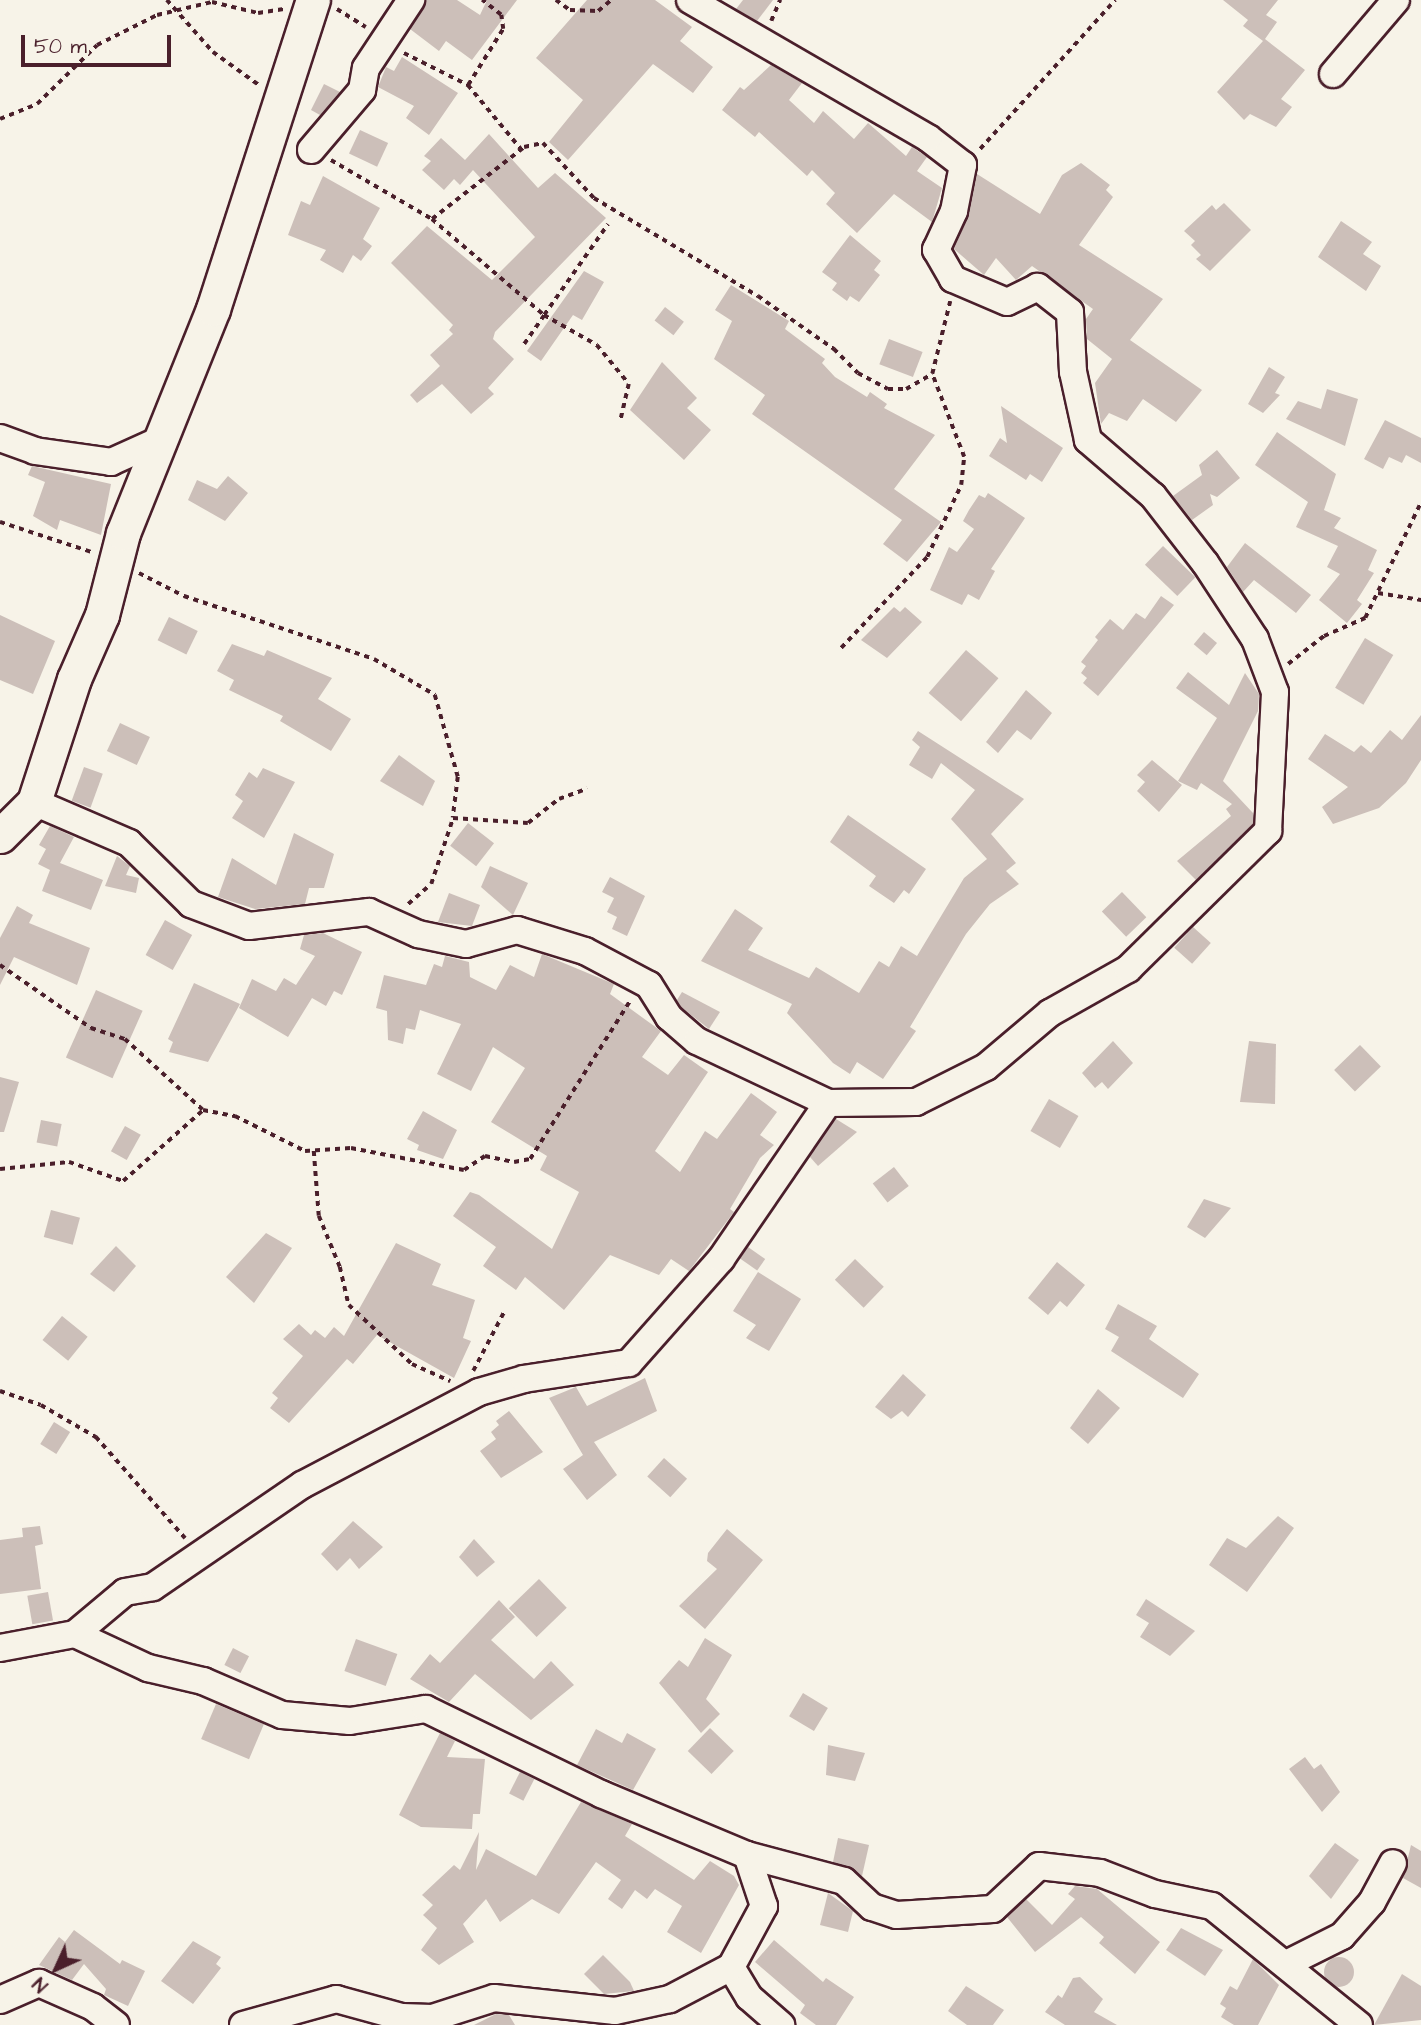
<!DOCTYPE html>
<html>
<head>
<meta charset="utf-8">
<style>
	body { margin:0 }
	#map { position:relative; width:1421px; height:2025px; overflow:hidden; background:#f7f3e8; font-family:"Architects Daughter",sans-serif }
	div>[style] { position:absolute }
	.building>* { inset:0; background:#ccbfb9; transform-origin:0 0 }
	.round { border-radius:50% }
	.path>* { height:3.5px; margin-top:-1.75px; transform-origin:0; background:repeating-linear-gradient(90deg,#4a1f2b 0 5px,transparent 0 10px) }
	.roads { filter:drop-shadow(2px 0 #4a1f2b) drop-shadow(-2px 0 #4a1f2b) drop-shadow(0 2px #4a1f2b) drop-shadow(0 -2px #4a1f2b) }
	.minor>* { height:26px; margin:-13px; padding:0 13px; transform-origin:13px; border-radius:13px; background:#f7f3e8 }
	.major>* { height:33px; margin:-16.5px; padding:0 16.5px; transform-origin:16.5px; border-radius:16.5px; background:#f7f3e8 }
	span { translate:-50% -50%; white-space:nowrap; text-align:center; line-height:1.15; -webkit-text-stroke:7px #f7f3e8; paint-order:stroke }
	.north { position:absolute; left:21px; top:1934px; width:70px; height:70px; -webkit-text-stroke:5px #f7f3e8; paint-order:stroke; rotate:225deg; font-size:19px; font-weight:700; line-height:28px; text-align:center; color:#4a1f2b }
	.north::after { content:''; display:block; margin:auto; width:24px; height:32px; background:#4a1f2b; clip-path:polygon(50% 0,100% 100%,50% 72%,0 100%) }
	.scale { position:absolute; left:21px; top:35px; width:150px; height:32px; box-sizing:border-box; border:4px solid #4a1f2b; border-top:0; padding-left:9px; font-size:21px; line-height:24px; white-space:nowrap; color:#4a1f2b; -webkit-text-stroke:5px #f7f3e8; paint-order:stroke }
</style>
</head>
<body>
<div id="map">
	<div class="building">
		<div style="clip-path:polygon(427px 0,457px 0,480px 15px,487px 0,517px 0,472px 60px,446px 41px,439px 51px,410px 29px)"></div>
		<div style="clip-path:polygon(587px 0,655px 0,692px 27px,680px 41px,713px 67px,693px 93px,653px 64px,568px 160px,549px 142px,583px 100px,536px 58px)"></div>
		<div style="clip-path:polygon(743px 0,773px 0,757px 21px,736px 9px)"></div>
		<div style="clip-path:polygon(1223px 0,1278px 0,1266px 15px,1277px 22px,1265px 39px,1305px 70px,1281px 99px,1292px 107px,1276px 127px,1250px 114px,1244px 120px,1217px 92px,1263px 41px,1243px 26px,1248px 20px)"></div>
		<div style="clip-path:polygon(402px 57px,458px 93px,429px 135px,406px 118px,414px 106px,378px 87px,386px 67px,394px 71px)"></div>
		<div style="clip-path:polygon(771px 65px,802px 83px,789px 100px,814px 123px,823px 111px,854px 139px,868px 123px,906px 156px,912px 147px,927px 157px,917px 171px,942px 188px,932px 222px,894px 194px,857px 233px,826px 204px,835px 193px,812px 170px,807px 176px,759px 132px,755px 137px,722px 110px,740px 87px,744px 90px)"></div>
		<div style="clip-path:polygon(324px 84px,340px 92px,320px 115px,311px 110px)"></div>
		<div style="left:360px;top:130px;width:31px;height:26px;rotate:25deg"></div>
		<div style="clip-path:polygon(489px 134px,538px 188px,555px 173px,606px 218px,495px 332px,493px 339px,514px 359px,488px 388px,494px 394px,471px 414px,442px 384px,417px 403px,410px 395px,440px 366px,430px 355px,453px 334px,449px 330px,453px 325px,391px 263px,427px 226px,492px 280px,535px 237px,473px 170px,460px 185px,454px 179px,444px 190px,422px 170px,431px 161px,424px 156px,441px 138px,465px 160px)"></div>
		<div style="clip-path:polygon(1081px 163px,1110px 185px,1106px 190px,1113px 197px,1079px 245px,1163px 299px,1130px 340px,1202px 390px,1176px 422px,1143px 399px,1127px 421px,1109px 413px,1101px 424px,1095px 383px,1112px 359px,1087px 339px,1086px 319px,1093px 309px,1032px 266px,1016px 280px,996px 258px,984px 275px,954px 249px,969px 214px,977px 174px,1040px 214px,1062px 175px)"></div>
		<div style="clip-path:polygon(323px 176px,380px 208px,363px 239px,372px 246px,361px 261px,353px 255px,343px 273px,320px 260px,326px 250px,288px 235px,301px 201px,310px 205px)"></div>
		<div style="clip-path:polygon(1224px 203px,1251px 230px,1210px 271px,1196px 259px,1201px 255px,1191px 245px,1195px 241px,1184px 231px,1212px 205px,1216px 210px)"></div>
		<div style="clip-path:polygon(1341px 221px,1372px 242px,1363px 254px,1381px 266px,1366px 291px,1318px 257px)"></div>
		<div style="clip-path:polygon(850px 235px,881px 261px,874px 270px,880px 275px,859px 302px,850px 296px,847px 301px,832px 290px,837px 283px,822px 272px)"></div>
		<div style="clip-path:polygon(584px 271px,604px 282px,582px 320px,573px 315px,541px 361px,527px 351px)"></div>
		<div style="clip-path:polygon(731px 285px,789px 321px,785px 329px,825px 359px,822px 363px,835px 377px,867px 397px,870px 392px,887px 404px,884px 408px,935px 435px,894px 489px,941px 522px,907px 562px,883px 544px,902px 520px,752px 414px,765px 395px,714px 359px,732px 321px,715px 310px)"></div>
		<div style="left:665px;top:307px;width:24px;height:17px;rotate:38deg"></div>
		<div style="left:889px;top:339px;width:36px;height:27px;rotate:21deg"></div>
		<div style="clip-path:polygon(662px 362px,697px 398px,687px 408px,711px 430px,684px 460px,630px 410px)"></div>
		<div style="clip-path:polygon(1269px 367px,1285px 377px,1275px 393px,1280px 395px,1263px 413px,1248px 404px)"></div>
		<div style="clip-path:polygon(1327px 389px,1358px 399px,1345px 446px,1286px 419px,1298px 401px,1321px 409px)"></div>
		<div style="clip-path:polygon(1001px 406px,1063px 448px,1042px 482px,1030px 474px,1026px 480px,989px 456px,1000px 438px,1007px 443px)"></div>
		<div style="clip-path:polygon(1385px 420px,1421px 438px,1421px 463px,1406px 455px,1402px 463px,1389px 457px,1383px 469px,1364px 459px)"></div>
		<div style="clip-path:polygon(1277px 432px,1336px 474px,1324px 510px,1341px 518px,1334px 528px,1377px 550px,1368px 570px,1374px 573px,1357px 600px,1362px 604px,1347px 623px,1319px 600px,1340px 574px,1327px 567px,1338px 546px,1296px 527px,1308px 502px,1255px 465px)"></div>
		<div style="clip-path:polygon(1217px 450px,1240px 478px,1217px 497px,1210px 494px,1213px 505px,1192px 520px,1173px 496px,1202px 475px,1199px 465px)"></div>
		<div style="clip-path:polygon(32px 466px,111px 484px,101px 535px,60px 520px,57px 530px,33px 516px,45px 482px,28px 475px)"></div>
		<div style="clip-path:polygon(228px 476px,248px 493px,225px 521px,188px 500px,197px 480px,217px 489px)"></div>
		<div style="clip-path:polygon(988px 493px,1025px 518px,991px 569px,995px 571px,979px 600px,968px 594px,962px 605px,930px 590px,949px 547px,957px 552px,974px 529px,963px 521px,969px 510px,979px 495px,985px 498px)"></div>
		<div style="clip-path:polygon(1245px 543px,1311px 595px,1296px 613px,1254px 580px,1243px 592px,1227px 567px)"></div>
		<div style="left:1163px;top:546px;width:45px;height:26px;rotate:44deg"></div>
		<div style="clip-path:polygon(1161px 596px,1174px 605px,1098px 696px,1083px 683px,1087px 678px,1081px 673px,1086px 666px,1081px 662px,1098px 640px,1095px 637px,1110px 619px,1123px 630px,1136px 613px,1145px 619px)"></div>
		<div style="clip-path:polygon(894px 607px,900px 612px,905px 607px,922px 622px,887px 658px,861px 640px)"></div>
		<div style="clip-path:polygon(0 615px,55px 641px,33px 694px,0 680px)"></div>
		<div style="left:169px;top:617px;width:32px;height:26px;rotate:26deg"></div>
		<div style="left:1204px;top:632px;width:17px;height:16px;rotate:40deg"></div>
		<div style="left:1365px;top:638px;width:33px;height:58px;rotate:31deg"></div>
		<div style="clip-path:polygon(232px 644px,264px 656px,267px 650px,332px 678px,318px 699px,351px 719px,331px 751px,280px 721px,283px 716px,229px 690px,234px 680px,217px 671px)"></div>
		<div style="left:966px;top:650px;width:43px;height:57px;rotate:41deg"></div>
		<div style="clip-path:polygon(1188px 672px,1229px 705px,1245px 673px,1259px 694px,1258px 711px,1223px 781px,1253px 813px,1253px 824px,1196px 880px,1177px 861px,1231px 816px,1226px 809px,1232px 804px,1201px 783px,1197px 790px,1178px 781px,1217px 718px,1176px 688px)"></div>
		<div style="clip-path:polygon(1026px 690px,1052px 713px,1031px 740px,1017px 730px,998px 753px,986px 742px)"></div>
		<div style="clip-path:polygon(1421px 715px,1421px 760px,1406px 783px,1379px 808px,1333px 824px,1322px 807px,1348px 787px,1308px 759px,1325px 734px,1354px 752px,1361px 745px,1371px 753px,1390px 730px,1402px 740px)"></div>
		<div style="left:120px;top:723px;width:33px;height:31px;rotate:25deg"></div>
		<div style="clip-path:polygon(918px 731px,1024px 799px,991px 834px,1016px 863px,1006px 871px,1019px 884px,990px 904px,966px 934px,910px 1027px,916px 1031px,883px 1079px,857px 1062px,850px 1074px,833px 1063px,787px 1013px,792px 1004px,701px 961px,735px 909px,763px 928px,748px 950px,809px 978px,816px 967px,859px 993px,879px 961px,889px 967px,901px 946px,917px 956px,964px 878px,987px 859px,951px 819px,975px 790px,941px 763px,932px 779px,909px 765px,920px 747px,912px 740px)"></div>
		<div style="clip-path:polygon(399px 755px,435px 781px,423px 806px,380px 781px)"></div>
		<div style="clip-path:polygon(1152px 760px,1182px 785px,1159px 812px,1137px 791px,1145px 782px,1137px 775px)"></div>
		<div style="left:84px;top:767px;width:20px;height:36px;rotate:20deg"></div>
		<div style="clip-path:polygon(263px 768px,295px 782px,264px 838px,232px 818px,243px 801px,235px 795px,249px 772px,257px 778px)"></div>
		<div style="clip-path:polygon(848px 815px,926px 869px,909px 894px,904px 890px,894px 903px,869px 886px,876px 876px,830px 842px)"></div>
		<div style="left:468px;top:823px;width:33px;height:29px;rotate:38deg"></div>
		<div style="clip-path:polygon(50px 826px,74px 837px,60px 863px,103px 880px,91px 910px,42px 891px,50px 870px,38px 864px,46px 849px,39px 845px)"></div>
		<div style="clip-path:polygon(294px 833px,334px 854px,324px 888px,309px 888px,305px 904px,255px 909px,218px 897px,232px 858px,276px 885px)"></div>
		<div style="clip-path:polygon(117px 856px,130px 866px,126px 875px,139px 878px,136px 893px,105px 886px)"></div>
		<div style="clip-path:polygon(490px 866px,528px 883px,513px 915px,481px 887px)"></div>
		<div style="clip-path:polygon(610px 877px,645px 896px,627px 936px,612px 929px,617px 917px,607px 912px,614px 898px,602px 892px)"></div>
		<div style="left:1122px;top:892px;width:35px;height:28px;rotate:46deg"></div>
		<div style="clip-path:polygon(449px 893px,480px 905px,472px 926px,438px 922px)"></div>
		<div style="clip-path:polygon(17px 906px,33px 915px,29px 923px,90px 948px,77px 985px,14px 957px,0 985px,0 938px)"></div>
		<div style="left:165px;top:920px;width:31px;height:40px;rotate:29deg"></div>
		<div style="left:1193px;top:927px;width:24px;height:28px;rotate:42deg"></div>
		<div style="clip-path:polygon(323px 933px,362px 952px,342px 995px,334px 991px,326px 1006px,312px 998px,288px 1037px,239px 1008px,252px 979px,276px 991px,284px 978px,296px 985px,315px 956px,300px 949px,304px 935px)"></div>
		<div style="clip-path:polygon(542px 954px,614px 984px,610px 994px,661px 1031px,642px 1057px,668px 1075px,684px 1055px,708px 1072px,655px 1151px,680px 1172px,705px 1131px,717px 1139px,751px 1093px,777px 1112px,760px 1135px,774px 1145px,760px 1158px,730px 1209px,734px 1212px,689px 1271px,671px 1259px,659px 1275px,610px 1255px,564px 1310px,525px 1277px,516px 1290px,483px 1266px,496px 1247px,453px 1216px,470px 1192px,479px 1195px,552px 1249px,579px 1192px,540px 1170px,547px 1156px,491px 1122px,525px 1068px,493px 1047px,471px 1091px,437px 1074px,461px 1024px,420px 1010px,415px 1030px,406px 1028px,403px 1044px,388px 1040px,387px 1011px,376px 1008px,384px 975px,426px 985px,434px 964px,442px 967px,445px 956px,469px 962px,470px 977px,496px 990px,510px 965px,534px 977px)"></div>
		<div style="clip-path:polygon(194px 983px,240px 1004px,208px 1062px,169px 1052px,173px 1042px,168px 1039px)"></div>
		<div style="left:96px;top:990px;width:51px;height:74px;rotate:24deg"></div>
		<div style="clip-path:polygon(682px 992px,720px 1012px,709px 1029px,681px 1007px,677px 1000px)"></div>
		<div style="clip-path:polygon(1113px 1041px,1133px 1063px,1108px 1089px,1102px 1082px,1095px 1088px,1082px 1073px)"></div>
		<div style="clip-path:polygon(1249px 1041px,1276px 1044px,1275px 1104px,1240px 1102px)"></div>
		<div style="left:1360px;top:1045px;width:30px;height:36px;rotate:46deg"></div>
		<div style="clip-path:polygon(0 1077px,19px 1082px,4px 1132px,0 1132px)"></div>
		<div style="left:1049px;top:1099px;width:34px;height:37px;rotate:30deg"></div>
		<div style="clip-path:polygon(423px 1111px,457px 1130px,443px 1159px,417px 1150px,419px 1145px,407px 1139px)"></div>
		<div style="clip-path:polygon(836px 1119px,857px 1132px,818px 1166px,810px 1157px)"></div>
		<div style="left:41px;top:1120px;width:21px;height:23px;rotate:11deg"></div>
		<div style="left:125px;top:1126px;width:18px;height:29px;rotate:29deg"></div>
		<div style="left:894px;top:1167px;width:24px;height:27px;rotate:52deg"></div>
		<div style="clip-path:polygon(1204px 1199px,1231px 1208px,1205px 1238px,1187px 1227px)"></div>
		<div style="left:51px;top:1210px;width:30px;height:28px;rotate:15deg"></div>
		<div style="clip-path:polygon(266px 1233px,292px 1248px,254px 1303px,226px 1277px)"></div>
		<div style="clip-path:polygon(396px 1243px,441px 1264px,432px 1285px,475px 1300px,463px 1338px,471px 1341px,454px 1378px,377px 1335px,353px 1364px,347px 1359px,289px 1423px,270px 1408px,278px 1398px,272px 1393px,303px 1356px,283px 1339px,299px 1324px,311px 1335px,315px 1330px,325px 1338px,334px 1327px,344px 1336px)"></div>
		<div style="clip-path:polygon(116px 1246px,136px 1266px,114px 1292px,90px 1274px)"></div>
		<div style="left:748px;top:1247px;width:21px;height:14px;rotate:35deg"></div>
		<div style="left:855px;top:1259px;width:40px;height:29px;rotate:44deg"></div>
		<div style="clip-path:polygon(1057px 1262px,1085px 1285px,1067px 1307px,1060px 1301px,1048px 1315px,1028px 1298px)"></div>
		<div style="clip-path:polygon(758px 1272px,801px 1299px,769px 1351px,746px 1338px,756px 1325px,733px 1311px)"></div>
		<div style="clip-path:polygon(1118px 1304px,1157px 1326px,1149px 1339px,1199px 1374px,1183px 1398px,1111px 1351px,1119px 1337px,1105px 1329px)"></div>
		<div style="left:62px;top:1316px;width:33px;height:31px;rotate:39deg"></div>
		<div style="clip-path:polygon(903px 1374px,926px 1395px,908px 1417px,902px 1411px,891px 1419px,875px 1407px)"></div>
		<div style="clip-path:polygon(645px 1378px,657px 1411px,594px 1442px,617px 1475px,587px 1500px,563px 1469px,583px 1455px,549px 1398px,576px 1387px,587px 1406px)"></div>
		<div style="clip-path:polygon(1098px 1389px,1120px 1408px,1088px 1444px,1070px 1428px)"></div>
		<div style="clip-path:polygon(509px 1411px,543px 1452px,501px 1478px,480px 1451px,496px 1439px,491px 1432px,499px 1425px,496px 1421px)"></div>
		<div style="left:54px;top:1422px;width:19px;height:26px;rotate:32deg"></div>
		<div style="left:664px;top:1458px;width:31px;height:25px;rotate:42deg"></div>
		<div style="clip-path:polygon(1278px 1516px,1294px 1528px,1247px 1592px,1209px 1565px,1227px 1538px,1246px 1548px)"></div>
		<div style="clip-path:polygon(353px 1521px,383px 1547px,359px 1569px,350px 1558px,337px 1571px,321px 1554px)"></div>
		<div style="clip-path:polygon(40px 1526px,43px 1544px,35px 1546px,41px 1589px,0 1594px,0 1540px,23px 1537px,22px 1528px)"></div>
		<div style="clip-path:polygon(727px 1529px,763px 1560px,705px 1629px,679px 1606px,717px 1569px,707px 1561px,708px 1553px)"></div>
		<div style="clip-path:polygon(474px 1539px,495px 1562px,477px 1577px,459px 1557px)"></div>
		<div style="left:539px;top:1579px;width:40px;height:42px;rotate:46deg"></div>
		<div style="left:48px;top:1592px;width:29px;height:21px;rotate:80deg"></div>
		<div style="clip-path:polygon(1146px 1599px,1195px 1631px,1170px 1656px,1140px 1637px,1149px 1623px,1136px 1615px)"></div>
		<div style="clip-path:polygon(499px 1600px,515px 1617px,491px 1640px,534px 1679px,551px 1661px,574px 1685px,531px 1720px,475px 1674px,449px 1702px,410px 1679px,430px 1654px,440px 1663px)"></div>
		<div style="clip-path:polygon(705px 1638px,732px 1655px,706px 1699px,720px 1714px,701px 1733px,659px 1683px,679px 1660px,688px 1667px)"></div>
		<div style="left:356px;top:1639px;width:44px;height:34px;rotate:20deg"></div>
		<div style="left:233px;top:1648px;width:18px;height:19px;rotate:27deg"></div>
		<div style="left:803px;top:1693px;width:29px;height:27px;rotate:31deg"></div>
		<div style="left:216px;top:1704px;width:52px;height:38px;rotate:23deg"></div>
		<div style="left:710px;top:1728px;width:33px;height:32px;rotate:44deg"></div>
		<div style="clip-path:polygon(596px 1729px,622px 1743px,627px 1733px,656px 1749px,633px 1790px,577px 1765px)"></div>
		<div style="clip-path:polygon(440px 1733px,455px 1741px,447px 1757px,485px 1759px,480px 1814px,473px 1814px,472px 1829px,421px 1827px,399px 1815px)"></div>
		<div style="clip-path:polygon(828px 1745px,865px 1753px,855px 1781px,826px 1775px)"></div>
		<div style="clip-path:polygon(1305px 1757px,1314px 1769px,1321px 1764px,1340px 1792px,1322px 1812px,1289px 1769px)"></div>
		<div style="left:520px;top:1772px;width:16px;height:24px;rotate:27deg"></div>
		<div style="clip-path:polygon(581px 1802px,632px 1824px,625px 1836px,694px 1880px,710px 1861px,734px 1876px,739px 1885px,701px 1953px,667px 1932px,682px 1906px,655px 1889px,647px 1899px,635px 1890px,622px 1909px,608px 1899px,621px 1880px,596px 1862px,559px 1914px,532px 1899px,500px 1922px,486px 1899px,463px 1924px,474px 1942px,439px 1965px,421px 1950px,437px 1928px,423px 1915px,433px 1905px,422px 1895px,454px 1865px,460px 1870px,479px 1832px,476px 1870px,486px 1849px,536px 1876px)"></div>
		<div style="clip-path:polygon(838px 1838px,869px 1845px,862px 1876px,833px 1862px)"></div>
		<div style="clip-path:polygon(1335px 1843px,1359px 1860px,1331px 1899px,1309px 1876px)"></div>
		<div style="clip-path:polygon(1411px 1845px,1421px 1851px,1421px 1888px,1403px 1878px)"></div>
		<div style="clip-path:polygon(1075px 1886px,1097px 1889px,1160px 1942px,1135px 1974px,1099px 1943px,1104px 1937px,1081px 1917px,1035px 1952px,1007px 1917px,1026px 1899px,1052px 1925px,1075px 1899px,1068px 1894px)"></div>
		<div style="clip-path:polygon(828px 1893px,853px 1911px,848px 1932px,820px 1925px)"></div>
		<div style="clip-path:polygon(1181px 1928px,1223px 1950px,1205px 1976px,1166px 1950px)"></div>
		<div style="clip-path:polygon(74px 1930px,120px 1964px,122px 1960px,145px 1971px,128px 2006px,104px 1995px,106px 1989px,84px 1964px,72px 1980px,39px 1965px,59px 1937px,65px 1942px)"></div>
		<div style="clip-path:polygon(774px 1940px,823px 1982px,826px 1978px,854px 1997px,836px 2025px,816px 2025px,800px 2013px,805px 2005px,755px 1962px)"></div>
		<div style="clip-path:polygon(193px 1941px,221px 1957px,216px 1964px,221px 1968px,193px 2004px,161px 1981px)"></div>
		<div style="clip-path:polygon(603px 1955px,630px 1982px,634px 1991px,604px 1994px,584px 1974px)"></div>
		<div class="round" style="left:1324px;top:1957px;width:30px;height:30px"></div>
		<div style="clip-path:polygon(1253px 1959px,1279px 1985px,1258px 2025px,1234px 2025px,1221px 2017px,1226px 2008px,1220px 2004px,1230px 1986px,1237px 1990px)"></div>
		<div style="clip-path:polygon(1402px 1974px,1421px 1986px,1421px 2020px,1374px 2025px)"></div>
		<div style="clip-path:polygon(1080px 1977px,1103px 1999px,1094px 2012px,1117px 2025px,1065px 2025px,1045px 2012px,1058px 1995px,1062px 1998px,1073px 1978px)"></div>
		<div style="clip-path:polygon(966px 1986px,1004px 2010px,993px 2025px,967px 2025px,948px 2011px)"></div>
		<div style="clip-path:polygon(496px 2014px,509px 2015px,515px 2025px,474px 2025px)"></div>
	</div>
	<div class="path">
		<div style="left:167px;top:0;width:69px;rotate:48.5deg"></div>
		<div style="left:213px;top:52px;width:57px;rotate:35.7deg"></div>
		<div style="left:556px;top:0;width:17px;rotate:36deg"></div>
		<div style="left:570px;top:10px;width:28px;rotate:2deg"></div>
		<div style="left:598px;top:11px;width:17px;rotate:-40deg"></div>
		<div style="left:337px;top:9px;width:34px;rotate:32deg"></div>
		<div style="left:771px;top:21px;width:23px;rotate:-67deg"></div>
		<div style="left:404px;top:53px;width:72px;rotate:26.6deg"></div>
		<div style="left:468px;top:85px;width:83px;rotate:50.4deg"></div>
		<div style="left:468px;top:85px;width:66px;rotate:-58deg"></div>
		<div style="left:503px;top:29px;width:14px;rotate:-98deg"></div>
		<div style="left:501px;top:15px;width:24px;rotate:-142deg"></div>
		<div style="left:0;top:119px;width:40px;rotate:-22deg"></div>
		<div style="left:37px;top:104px;width:84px;rotate:-44.5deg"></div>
		<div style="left:97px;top:45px;width:67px;rotate:-26.6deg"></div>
		<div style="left:157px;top:15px;width:57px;rotate:-13.3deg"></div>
		<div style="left:212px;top:2px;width:47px;rotate:13.4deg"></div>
		<div style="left:258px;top:13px;width:26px;rotate:-9deg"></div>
		<div style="left:980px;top:149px;width:201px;rotate:-47.8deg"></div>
		<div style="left:331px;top:160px;width:117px;rotate:30.3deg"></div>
		<div style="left:432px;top:219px;width:148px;rotate:40.6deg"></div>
		<div style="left:544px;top:315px;width:111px;rotate:-54.9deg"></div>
		<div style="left:432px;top:219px;width:117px;rotate:-38deg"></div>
		<div style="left:524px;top:147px;width:19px;rotate:-12deg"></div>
		<div style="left:543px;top:143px;width:75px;rotate:47.2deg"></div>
		<div style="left:594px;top:198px;width:191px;rotate:30.9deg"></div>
		<div style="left:758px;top:296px;width:93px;rotate:34.9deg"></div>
		<div style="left:834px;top:349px;width:34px;rotate:45deg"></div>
		<div style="left:858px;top:373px;width:34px;rotate:28deg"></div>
		<div style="left:888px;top:389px;width:18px"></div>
		<div style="left:906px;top:389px;width:30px;rotate:-30deg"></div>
		<div style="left:932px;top:374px;width:75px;rotate:-76.1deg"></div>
		<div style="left:524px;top:344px;width:35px;rotate:-55deg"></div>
		<div style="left:544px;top:315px;width:61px;rotate:29.5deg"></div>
		<div style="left:597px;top:345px;width:50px;rotate:50.6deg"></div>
		<div style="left:629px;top:384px;width:39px;rotate:103deg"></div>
		<div style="left:0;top:522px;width:96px;rotate:18.2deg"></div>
		<div style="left:139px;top:573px;width:51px;rotate:27.1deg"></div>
		<div style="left:184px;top:596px;width:200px;rotate:18.3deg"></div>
		<div style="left:374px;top:659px;width:71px;rotate:30.5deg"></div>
		<div style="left:435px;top:695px;width:85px;rotate:74.3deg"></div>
		<div style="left:458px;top:777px;width:41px;rotate:97deg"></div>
		<div style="left:1378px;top:593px;width:44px;rotate:9.2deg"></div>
		<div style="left:841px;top:648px;width:125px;rotate:-46.6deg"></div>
		<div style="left:927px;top:557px;width:80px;rotate:-64.7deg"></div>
		<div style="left:961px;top:485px;width:28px;rotate:-84deg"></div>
		<div style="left:964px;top:457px;width:89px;rotate:-111.1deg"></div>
		<div style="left:1288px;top:664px;width:46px;rotate:-37.9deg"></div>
		<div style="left:1324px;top:636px;width:45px;rotate:-23.7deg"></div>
		<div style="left:1365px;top:618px;width:129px;rotate:-64.2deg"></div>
		<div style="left:408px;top:904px;width:30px;rotate:-41deg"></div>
		<div style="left:431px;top:884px;width:70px;rotate:-71.6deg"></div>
		<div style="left:453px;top:818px;width:75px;rotate:3.8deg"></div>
		<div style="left:528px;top:823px;width:39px;rotate:-38deg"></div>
		<div style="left:559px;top:799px;width:30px;rotate:-20deg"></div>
		<div style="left:0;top:965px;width:111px;rotate:34.7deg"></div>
		<div style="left:91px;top:1028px;width:36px;rotate:18deg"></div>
		<div style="left:125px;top:1039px;width:105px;rotate:42.3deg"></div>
		<div style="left:203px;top:1110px;width:33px;rotate:11deg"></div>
		<div style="left:235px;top:1116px;width:78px;rotate:26.6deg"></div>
		<div style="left:305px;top:1151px;width:46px;rotate:-3.7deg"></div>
		<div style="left:351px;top:1148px;width:115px;rotate:11deg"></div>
		<div style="left:464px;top:1170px;width:25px;rotate:-34deg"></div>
		<div style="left:485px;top:1156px;width:30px;rotate:12deg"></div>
		<div style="left:514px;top:1162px;width:16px;rotate:-11deg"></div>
		<div style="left:530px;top:1159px;width:189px;rotate:-57.7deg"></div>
		<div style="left:314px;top:1151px;width:65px;rotate:85.6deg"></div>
		<div style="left:319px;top:1216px;width:55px;rotate:67.6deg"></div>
		<div style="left:340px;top:1267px;width:39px;rotate:77deg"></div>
		<div style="left:349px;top:1305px;width:86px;rotate:43.1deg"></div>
		<div style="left:412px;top:1364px;width:42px;rotate:24.1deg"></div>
		<div style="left:0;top:1169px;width:69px;rotate:-5.8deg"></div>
		<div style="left:69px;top:1162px;width:57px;rotate:19.4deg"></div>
		<div style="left:123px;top:1181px;width:107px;rotate:-41.6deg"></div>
		<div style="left:473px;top:1371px;width:69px;rotate:-62.3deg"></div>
		<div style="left:0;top:1391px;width:43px;rotate:18.9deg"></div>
		<div style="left:41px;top:1405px;width:64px;rotate:30.2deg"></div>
		<div style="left:96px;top:1437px;width:135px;rotate:48.6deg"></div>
	</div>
	<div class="roads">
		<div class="minor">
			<div style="left:1333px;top:74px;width:97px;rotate:-49.6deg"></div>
			<div style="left:311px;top:150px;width:79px;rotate:-49.6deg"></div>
			<div style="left:362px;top:90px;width:22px;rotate:-80deg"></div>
			<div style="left:366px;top:68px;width:82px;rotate:-56.5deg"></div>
			<div style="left:0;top:438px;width:37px;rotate:20deg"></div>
			<div style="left:35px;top:451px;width:77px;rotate:8.2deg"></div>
			<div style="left:111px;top:462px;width:51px;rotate:-24.1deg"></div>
			<div style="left:34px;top:802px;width:103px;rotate:23.3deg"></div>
			<div style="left:129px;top:843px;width:87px;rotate:44.5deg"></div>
			<div style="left:191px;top:904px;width:62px;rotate:20.8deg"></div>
			<div style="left:249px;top:926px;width:121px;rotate:-6.7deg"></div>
			<div style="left:369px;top:912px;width:54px;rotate:24.2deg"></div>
			<div style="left:418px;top:934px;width:49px;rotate:11.8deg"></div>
			<div style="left:466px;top:944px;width:53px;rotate:-15.4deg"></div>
			<div style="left:517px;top:930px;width:71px;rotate:17.2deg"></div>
			<div style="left:585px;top:951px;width:72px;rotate:28deg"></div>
			<div style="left:649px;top:985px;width:38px;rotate:58deg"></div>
			<div style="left:669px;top:1017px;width:37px;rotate:41deg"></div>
			<div style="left:697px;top:1041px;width:145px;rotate:25.3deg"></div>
			<div style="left:75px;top:1634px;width:81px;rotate:25deg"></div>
			<div style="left:148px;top:1668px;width:57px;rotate:13.3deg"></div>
			<div style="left:203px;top:1681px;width:86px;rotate:23.3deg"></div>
			<div style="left:282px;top:1715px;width:68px;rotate:5deg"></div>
			<div style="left:350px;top:1721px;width:77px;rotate:-9deg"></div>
			<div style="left:426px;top:1709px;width:195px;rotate:25.9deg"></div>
			<div style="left:601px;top:1794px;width:158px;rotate:22.7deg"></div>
			<div style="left:747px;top:1855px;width:100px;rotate:15deg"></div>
			<div style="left:844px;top:1881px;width:38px;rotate:43deg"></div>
			<div style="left:872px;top:1907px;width:26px;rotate:18deg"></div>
			<div style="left:897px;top:1915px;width:96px;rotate:-3.6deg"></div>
			<div style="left:993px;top:1909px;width:63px;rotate:-43.1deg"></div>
			<div style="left:1039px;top:1866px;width:61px;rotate:6.5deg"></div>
			<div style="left:1100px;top:1873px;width:59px;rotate:20.9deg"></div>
			<div style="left:1155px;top:1894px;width:58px;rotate:11.9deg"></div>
			<div style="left:1212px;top:1906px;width:189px;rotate:39deg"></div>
			<div style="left:0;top:1648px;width:76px;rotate:-10.6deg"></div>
			<div style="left:75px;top:1634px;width:65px;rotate:-40deg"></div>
			<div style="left:125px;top:1592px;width:28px;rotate:-10deg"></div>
			<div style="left:153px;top:1587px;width:181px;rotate:-34.4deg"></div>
			<div style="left:302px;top:1485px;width:200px;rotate:-27.7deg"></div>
			<div style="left:479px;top:1392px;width:47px;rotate:-16.1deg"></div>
			<div style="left:524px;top:1379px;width:106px;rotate:-8.7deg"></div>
			<div style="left:629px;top:1363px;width:139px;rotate:-48.5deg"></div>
			<div style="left:721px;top:1259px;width:189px;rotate:-55.6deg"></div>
			<div style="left:828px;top:1103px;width:88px;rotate:-0.7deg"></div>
			<div style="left:916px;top:1102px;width:78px;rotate:-26.6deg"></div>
			<div style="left:986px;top:1067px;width:84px;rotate:-40.2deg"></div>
			<div style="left:1050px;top:1013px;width:90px;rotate:-29.4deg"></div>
			<div style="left:1128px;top:969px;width:197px;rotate:-44.6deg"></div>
			<div style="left:1268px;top:831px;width:139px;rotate:-87.1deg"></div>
			<div style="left:1275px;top:692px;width:57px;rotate:-110.7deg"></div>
			<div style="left:1255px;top:639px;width:91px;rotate:-123.3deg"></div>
			<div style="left:1205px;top:563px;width:85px;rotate:-127.8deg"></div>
			<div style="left:1153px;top:496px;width:86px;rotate:-139.3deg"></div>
			<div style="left:1088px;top:440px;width:70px;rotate:-102.4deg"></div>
			<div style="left:1073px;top:372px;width:60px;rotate:-92.9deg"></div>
			<div style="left:1070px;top:312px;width:41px;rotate:-142deg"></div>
			<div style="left:1038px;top:287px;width:34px;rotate:154deg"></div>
			<div style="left:1007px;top:302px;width:59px;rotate:-156.9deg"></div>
			<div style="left:953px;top:279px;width:34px;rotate:-120deg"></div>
			<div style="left:936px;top:250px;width:43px;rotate:-65.2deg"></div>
			<div style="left:954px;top:211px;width:47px;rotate:-78.9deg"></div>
			<div style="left:963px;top:165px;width:44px;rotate:-142.4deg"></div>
			<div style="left:928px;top:138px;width:275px;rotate:-149.9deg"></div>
			<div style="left:747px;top:1855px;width:54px;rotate:71.6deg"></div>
			<div style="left:764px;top:1906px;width:69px;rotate:118.4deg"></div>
			<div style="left:731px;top:1967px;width:35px;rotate:59deg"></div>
			<div style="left:749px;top:1997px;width:43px;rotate:41.2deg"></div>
			<div style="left:1288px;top:1963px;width:60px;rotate:-26.6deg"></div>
			<div style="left:1342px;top:1936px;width:45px;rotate:-48.6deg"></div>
			<div style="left:1372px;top:1902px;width:44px;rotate:-61.7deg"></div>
			<div style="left:0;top:2000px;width:43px;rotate:-23.6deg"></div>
			<div style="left:39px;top:1983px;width:59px;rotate:24deg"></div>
			<div style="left:93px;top:2007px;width:29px;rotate:38deg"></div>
			<div style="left:243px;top:2025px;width:97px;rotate:-15.6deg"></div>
			<div style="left:336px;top:1999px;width:68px;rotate:15.3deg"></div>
			<div style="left:402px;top:2017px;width:30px;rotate:2deg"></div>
			<div style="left:432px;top:2018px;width:65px;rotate:-17.9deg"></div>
			<div style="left:494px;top:1998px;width:122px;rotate:6.1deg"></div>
			<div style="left:615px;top:2011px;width:56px;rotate:-12.3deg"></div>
			<div style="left:670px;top:1999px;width:69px;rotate:-27.7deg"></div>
		</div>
		<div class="major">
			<div style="left:0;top:836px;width:48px;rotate:-45deg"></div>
			<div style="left:34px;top:802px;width:129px;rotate:-72deg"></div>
			<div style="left:74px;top:679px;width:70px;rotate:-66.4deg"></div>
			<div style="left:102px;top:615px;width:85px;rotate:-75.6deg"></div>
			<div style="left:123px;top:533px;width:241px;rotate:-68.1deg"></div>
			<div style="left:213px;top:309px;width:325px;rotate:-72.1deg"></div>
		</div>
	</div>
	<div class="north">N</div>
	<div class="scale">50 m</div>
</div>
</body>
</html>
